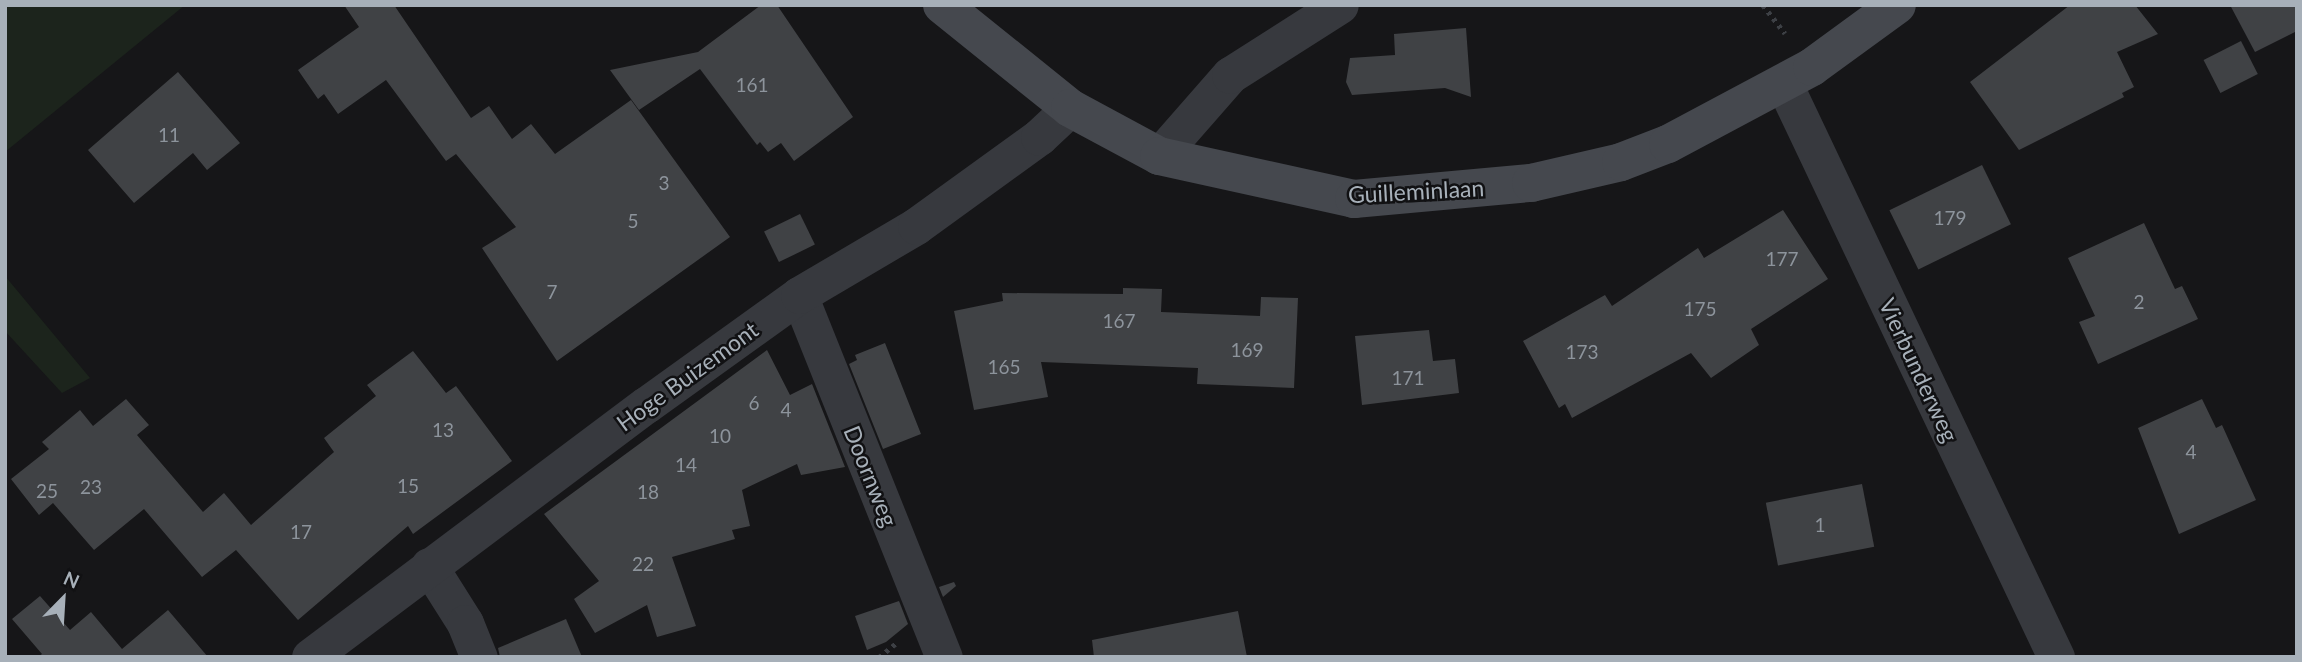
<!DOCTYPE html>
<html>
<head>
<meta charset="utf-8">
<style>
	body { margin:0 }
	#map { position:relative; width:2302px; height:662px; overflow:hidden; background:#161618; font-family:Lato,sans-serif }
	div>[style] { position:absolute }
	.green>* { inset:0; background:#1c241c }
	.building>* { inset:0; background:#404245; transform-origin:0 0 }
	.path>* { height:4.5px; margin-top:-2.25px; transform-origin:0; background:repeating-linear-gradient(90deg,#3d4045 0 3.5px,transparent 0 8.5px) }
	.minor>* { height:37px; margin:-18.5px; padding:0 18.5px; transform-origin:18.5px; border-radius:18.5px; background:#37393e }
	.secondary>* { height:38px; margin:-19px; padding:0 19px; transform-origin:19px; border-radius:19px; background:#45484e }
	span { translate:-50% -50%; white-space:nowrap; text-align:center; line-height:1.15; -webkit-text-stroke:5px #111113; paint-order:stroke }
	.number-label { font-size:19px; color:#8d949c }
	.number-label span { -webkit-text-stroke-width:0 }
	.street-label { font-size:23px; color:#a7b0b9 }
	.frame { position:absolute; inset:0; border:7px solid #a7b0b9; pointer-events:none }
	.north { position:absolute; left:28px; top:564px; width:70px; height:70px; -webkit-text-stroke:5px #111113; paint-order:stroke; rotate:24deg; font-size:19px; font-weight:700; line-height:28px; text-align:center; color:#a7b0b9 }
	.north::after { content:''; display:block; margin:auto; width:24px; height:32px; background:#a7b0b9; clip-path:polygon(50% 0,100% 100%,50% 72%,0 100%) }
</style>
</head>
<body>
<div id="map">
	<div class="green">
		<div style="clip-path:polygon(5px 5px,185px 5px,5px 152px)"></div>
		<div style="clip-path:polygon(5px 276px,90px 378px,62px 393px,5px 331px)"></div>
	</div>
	<div class="building">
		<div style="clip-path:polygon(344px 5px,394px 5px,471px 118px,489px 106px,512px 139px,531px 124px,555px 154px,631px 100px,730px 237px,557px 361px,482px 248px,516px 227px,456px 154px,446px 161px,386px 80px,338px 114px,324px 94px,318px 99px,298px 70px,359px 27px)"></div>
		<div style="clip-path:polygon(761px 5px,777px 5px,853px 117px,794px 161px,781px 143px,768px 152px,760px 142px,757px 145px,700px 69px,639px 110px,610px 70px,698px 52px)"></div>
		<div style="clip-path:polygon(2070px 5px,2135px 5px,2158px 34px,2117px 52px,2134px 87px,2122px 93px,2124px 97px,2019px 150px,1970px 82px)"></div>
		<div style="clip-path:polygon(2230px 5px,2297px 5px,2297px 31px,2255px 52px)"></div>
		<div style="clip-path:polygon(1466px 28px,1471px 97px,1445px 88px,1352px 95px,1346px 82px,1350px 58px,1395px 55px,1394px 34px)"></div>
		<div style="left:2241px;top:41px;width:37px;height:42px;rotate:63deg"></div>
		<div style="clip-path:polygon(178px 72px,240px 143px,207px 170px,193px 153px,134px 203px,88px 150px)"></div>
		<div style="left:1982px;top:165px;width:66px;height:103px;rotate:64deg"></div>
		<div style="clip-path:polygon(1783px 210px,1828px 279px,1751px 329px,1759px 345px,1711px 378px,1691px 353px,1572px 418px,1565px 404px,1559px 408px,1523px 341px,1605px 295px,1612px 306px,1698px 248px,1704px 258px)"></div>
		<div style="left:800px;top:214px;width:34px;height:40px;rotate:64deg"></div>
		<div style="clip-path:polygon(2144px 223px,2175px 289px,2182px 286px,2198px 319px,2098px 364px,2079px 322px,2095px 316px,2068px 258px)"></div>
		<div style="clip-path:polygon(1123px 288px,1162px 289px,1161px 312px,1260px 316px,1261px 297px,1298px 298px,1294px 388px,1197px 384px,1198px 368px,1041px 362px,1048px 397px,974px 410px,954px 311px,1003px 301px,1002px 293px,1123px 294px)"></div>
		<div style="clip-path:polygon(1429px 330px,1433px 361px,1455px 359px,1459px 393px,1362px 405px,1355px 336px)"></div>
		<div style="clip-path:polygon(885px 343px,921px 434px,883px 449px,849px 364px,857px 360px,855px 355px)"></div>
		<div style="clip-path:polygon(767px 350px,790px 395px,812px 384px,845px 467px,801px 475px,797px 464px,742px 490px,750px 526px,732px 530px,735px 539px,672px 557px,696px 626px,657px 637px,647px 605px,595px 633px,574px 599px,599px 581px,544px 514px)"></div>
		<div style="clip-path:polygon(413px 351px,446px 393px,456px 386px,512px 461px,413px 534px,408px 526px,298px 620px,236px 550px,202px 577px,144px 509px,94px 550px,53px 503px,39px 515px,11px 479px,49px 449px,42px 442px,80px 410px,93px 426px,126px 399px,149px 425px,137px 435px,203px 512px,224px 493px,251px 525px,334px 452px,324px 438px,376px 396px,367px 385px)"></div>
		<div style="clip-path:polygon(2202px 399px,2216px 428px,2222px 425px,2256px 500px,2179px 534px,2138px 428px)"></div>
		<div style="left:1862px;top:484px;width:64px;height:98px;rotate:79deg"></div>
		<div style="clip-path:polygon(954px 582px,956px 586px,943px 597px,939px 587px)"></div>
		<div style="clip-path:polygon(40px 596px,70px 630px,91px 612px,122px 649px,168px 610px,208px 657px,38px 657px,42px 654px,12px 619px)"></div>
		<div style="clip-path:polygon(899px 601px,908px 624px,886px 642px,867px 650px,855px 616px)"></div>
		<div style="clip-path:polygon(1238px 611px,1247px 657px,1094px 657px,1092px 640px)"></div>
		<div style="clip-path:polygon(566px 619px,582px 657px,500px 657px,498px 648px)"></div>
	</div>
	<div class="path">
		<div style="left:1763px;top:5px;width:36px;rotate:52deg"></div>
		<div style="left:879px;top:657px;width:22px;rotate:-39deg"></div>
	</div>
	<div class="minor">
		<div style="left:1783px;top:82px;width:637px;rotate:64.6deg"></div>
		<div style="left:1159px;top:156px;width:108px;rotate:-48.8deg"></div>
		<div style="left:1230px;top:75px;width:130px;rotate:-32.5deg"></div>
		<div style="left:799px;top:295px;width:390px;rotate:68.2deg"></div>
		<div style="left:429px;top:566px;width:67px;rotate:57.7deg"></div>
		<div style="left:465px;top:623px;width:37px;rotate:68deg"></div>
		<div style="left:310px;top:657px;width:420px;rotate:-36.9deg"></div>
		<div style="left:646px;top:405px;width:188px;rotate:-35.7deg"></div>
		<div style="left:799px;top:295px;width:136px;rotate:-30.5deg"></div>
		<div style="left:916px;top:226px;width:152px;rotate:-35.9deg"></div>
		<div style="left:1039px;top:137px;width:42px;rotate:-43.1deg"></div>
	</div>
	<div class="secondary">
		<div style="left:942px;top:5px;width:164px;rotate:38.8deg"></div>
		<div style="left:1070px;top:108px;width:101px;rotate:28.3deg"></div>
		<div style="left:1159px;top:156px;width:200px;rotate:12.4deg"></div>
		<div style="left:1354px;top:199px;width:178px;rotate:-5.2deg"></div>
		<div style="left:1531px;top:183px;width:92px;rotate:-13.1deg"></div>
		<div style="left:1621px;top:162px;width:50px;rotate:-21deg"></div>
		<div style="left:1668px;top:144px;width:163px;rotate:-28.1deg"></div>
		<div style="left:1812px;top:67px;width:105px;rotate:-36.1deg"></div>
	</div>
	<div class="number-label">
		<span style="left:752px;top:85px">161</span>
		<span style="left:169px;top:135px">11</span>
		<span style="left:664px;top:183px">3</span>
		<span style="left:1950px;top:218px">179</span>
		<span style="left:633px;top:221px">5</span>
		<span style="left:1782px;top:259px">177</span>
		<span style="left:552px;top:292px">7</span>
		<span style="left:2139px;top:302px">2</span>
		<span style="left:1700px;top:309px">175</span>
		<span style="left:1119px;top:321px">167</span>
		<span style="left:1247px;top:350px">169</span>
		<span style="left:1582px;top:352px">173</span>
		<span style="left:1004px;top:367px">165</span>
		<span style="left:1408px;top:378px">171</span>
		<span style="left:754px;top:403px">6</span>
		<span style="left:786px;top:410px">4</span>
		<span style="left:443px;top:430px">13</span>
		<span style="left:720px;top:436px">10</span>
		<span style="left:2191px;top:452px">4</span>
		<span style="left:686px;top:465px">14</span>
		<span style="left:408px;top:486px">15</span>
		<span style="left:91px;top:487px">23</span>
		<span style="left:47px;top:491px">25</span>
		<span style="left:648px;top:492px">18</span>
		<span style="left:1820px;top:525px">1</span>
		<span style="left:301px;top:532px">17</span>
		<span style="left:643px;top:564px">22</span>
	</div>
	<div class="street-label">
		<span style="left:1416px;top:191px;rotate:-3deg">Guilleminlaan</span>
		<span style="left:1919px;top:370px;rotate:65deg">Vierbunderweg</span>
		<span style="left:687px;top:376px;rotate:-36deg">Hoge Buizemont</span>
		<span style="left:871px;top:476px;rotate:68deg">Doornweg</span>
	</div>
	<div class="frame"></div>
	<div class="north">N</div>
</div>
</body>
</html>
